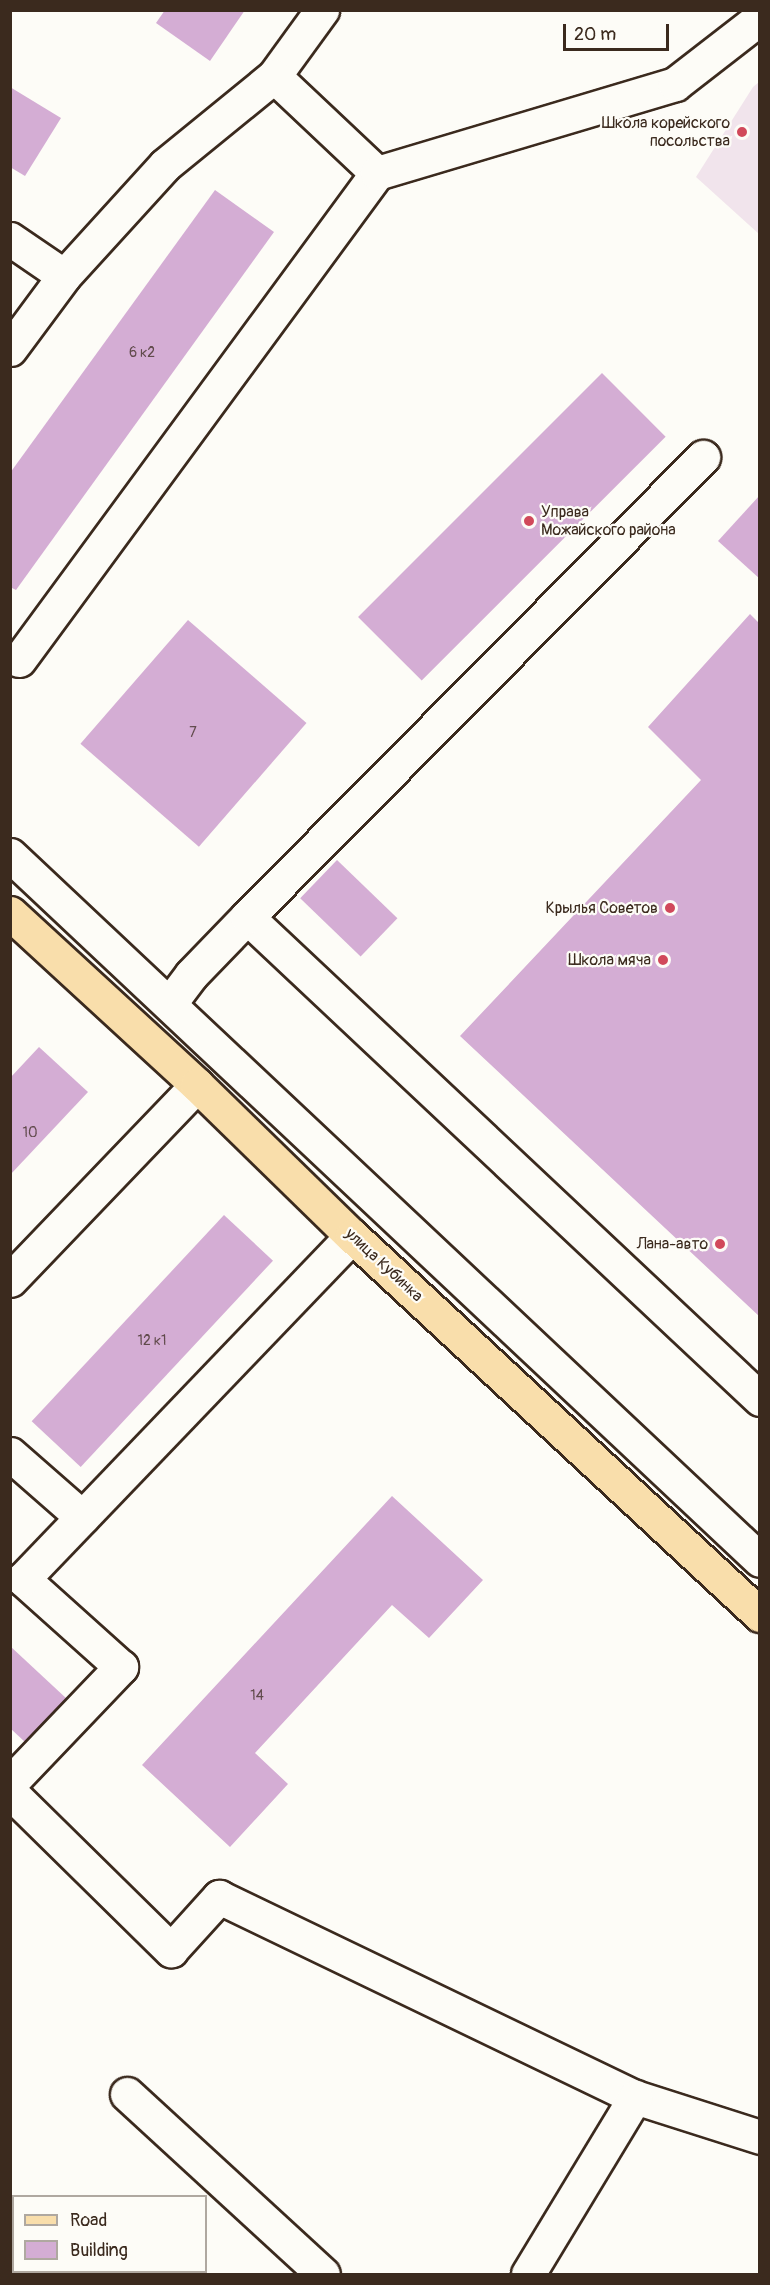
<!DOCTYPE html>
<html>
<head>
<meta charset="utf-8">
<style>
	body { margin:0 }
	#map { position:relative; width:770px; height:2285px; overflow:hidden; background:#fdfcf7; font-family:Pangolin,sans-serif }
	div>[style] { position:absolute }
	.built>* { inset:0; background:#f1e4ec }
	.building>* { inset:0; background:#d4add4; transform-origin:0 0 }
	.roads { filter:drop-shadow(2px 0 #3b2a1e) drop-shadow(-2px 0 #3b2a1e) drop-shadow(0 2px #3b2a1e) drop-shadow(0 -2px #3b2a1e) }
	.minor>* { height:33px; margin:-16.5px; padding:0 16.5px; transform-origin:16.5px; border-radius:16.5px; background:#fdfcf7 }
	.major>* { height:33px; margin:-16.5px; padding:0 16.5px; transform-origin:16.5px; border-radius:16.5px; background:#f9deab }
	.dots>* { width:16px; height:16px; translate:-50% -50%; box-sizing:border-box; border:3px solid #fdfcf7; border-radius:50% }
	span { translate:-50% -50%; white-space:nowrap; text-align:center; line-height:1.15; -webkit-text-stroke:4.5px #fdfcf7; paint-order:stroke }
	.number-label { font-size:14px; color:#614b4c }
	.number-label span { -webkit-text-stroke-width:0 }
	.poi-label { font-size:16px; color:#3b2a1e }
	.right { translate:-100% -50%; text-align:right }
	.left { translate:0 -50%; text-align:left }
	.street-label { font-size:16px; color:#3b2a1e }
	.frame { position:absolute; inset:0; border:12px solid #3b2a1e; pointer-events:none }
	.legend { position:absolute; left:12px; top:2195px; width:195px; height:78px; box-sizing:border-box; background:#fdfcf7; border:2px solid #afa8a0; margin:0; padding:8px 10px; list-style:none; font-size:18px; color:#3b2a1e }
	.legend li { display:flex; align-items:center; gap:12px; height:30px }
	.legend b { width:30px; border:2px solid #afa8a0 }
	.scale { position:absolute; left:563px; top:24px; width:106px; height:27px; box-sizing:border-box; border:3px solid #3b2a1e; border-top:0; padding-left:8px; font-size:18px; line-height:21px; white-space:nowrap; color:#3b2a1e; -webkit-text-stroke:4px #fdfcf7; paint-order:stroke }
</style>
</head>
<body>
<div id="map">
	<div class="built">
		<div style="clip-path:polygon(759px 82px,759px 234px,696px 177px,753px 87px)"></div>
	</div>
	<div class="building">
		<div style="clip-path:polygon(165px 10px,245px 10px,210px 61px,156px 23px)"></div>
		<div style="clip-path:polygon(10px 87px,61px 118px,25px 176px,10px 167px)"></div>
		<div style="clip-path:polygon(215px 190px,274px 232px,16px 590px,10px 587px,10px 473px)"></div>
		<div style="left:602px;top:373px;width:90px;height:345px;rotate:45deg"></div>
		<div style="clip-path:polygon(760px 495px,760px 579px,718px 541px)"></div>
		<div style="clip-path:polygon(750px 614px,760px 624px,760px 1317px,460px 1036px,701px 780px,648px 727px)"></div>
		<div style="left:188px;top:620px;width:157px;height:164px;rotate:41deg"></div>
		<div style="left:337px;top:860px;width:84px;height:53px;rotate:44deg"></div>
		<div style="clip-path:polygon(39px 1047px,88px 1092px,10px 1175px,10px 1078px)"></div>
		<div style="left:224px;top:1215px;width:67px;height:282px;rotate:43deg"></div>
		<div style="clip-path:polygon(392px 1496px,483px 1580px,429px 1638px,392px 1605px,255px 1753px,288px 1784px,230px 1847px,142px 1765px)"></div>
		<div style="clip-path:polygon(10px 1646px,67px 1699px,26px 1743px,10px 1728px)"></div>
	</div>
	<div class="roads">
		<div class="minor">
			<div style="left:274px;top:76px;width:82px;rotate:-54deg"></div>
			<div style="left:10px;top:239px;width:65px;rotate:34.4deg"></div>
			<div style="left:10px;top:349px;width:91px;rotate:-53.5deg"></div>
			<div style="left:64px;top:276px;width:150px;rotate:-47.7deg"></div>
			<div style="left:165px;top:165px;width:141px;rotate:-39.2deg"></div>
			<div style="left:274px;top:76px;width:141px;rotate:43.3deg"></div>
			<div style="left:19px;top:660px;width:604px;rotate:-53.68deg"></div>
			<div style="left:377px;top:173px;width:311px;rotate:-16.6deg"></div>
			<div style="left:675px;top:84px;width:108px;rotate:-37.8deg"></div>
			<div style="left:10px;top:855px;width:1029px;rotate:43.23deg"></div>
			<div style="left:247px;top:917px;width:704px;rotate:43.22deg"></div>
			<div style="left:170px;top:1003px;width:35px;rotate:-53deg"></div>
			<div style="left:191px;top:975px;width:81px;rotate:-46deg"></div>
			<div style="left:247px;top:917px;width:648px;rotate:-45.25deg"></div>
			<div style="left:10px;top:1280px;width:270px;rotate:-46.2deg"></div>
			<div style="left:10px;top:1454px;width:96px;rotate:41.2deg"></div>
			<div style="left:10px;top:1783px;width:161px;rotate:-46.3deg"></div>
			<div style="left:121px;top:1667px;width:132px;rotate:-138.1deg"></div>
			<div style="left:23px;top:1579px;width:475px;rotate:-46.2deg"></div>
			<div style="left:10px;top:1792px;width:226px;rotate:44.5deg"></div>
			<div style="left:171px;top:1950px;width:72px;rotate:-47.8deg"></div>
			<div style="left:219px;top:1897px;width:462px;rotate:25.7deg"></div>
			<div style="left:635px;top:2097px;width:131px;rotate:17.7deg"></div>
			<div style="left:127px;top:2094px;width:266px;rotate:42.6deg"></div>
			<div style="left:528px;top:2274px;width:207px;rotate:-58.8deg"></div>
		</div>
		<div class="major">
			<div style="left:10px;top:913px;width:254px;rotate:42.6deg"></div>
			<div style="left:197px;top:1085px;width:216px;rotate:44.3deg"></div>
			<div style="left:352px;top:1236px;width:557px;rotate:42.89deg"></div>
		</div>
	</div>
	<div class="dots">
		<div style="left:742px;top:132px;background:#d1495b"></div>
		<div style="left:529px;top:521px;background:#d1495b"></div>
		<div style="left:670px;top:908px;background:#d1495b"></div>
		<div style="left:663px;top:960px;background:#d1495b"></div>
		<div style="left:720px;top:1244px;background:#d1495b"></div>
	</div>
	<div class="number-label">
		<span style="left:142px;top:353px">6 к2</span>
		<span style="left:193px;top:733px">7</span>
		<span style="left:30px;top:1133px">10</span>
		<span style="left:152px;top:1341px">12 к1</span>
		<span style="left:257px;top:1696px">14</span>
	</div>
	<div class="poi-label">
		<span class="right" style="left:730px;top:132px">Школа корейского<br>посольства</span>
		<span class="left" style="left:541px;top:521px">Управа<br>Можайского района</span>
		<span class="right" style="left:658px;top:908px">Крылья Советов</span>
		<span class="right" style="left:651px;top:960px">Школа мяча</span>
		<span class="right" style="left:708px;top:1244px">Лана-авто</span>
	</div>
	<div class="street-label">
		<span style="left:384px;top:1265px;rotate:43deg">улица Кубинка</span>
	</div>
	<div class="frame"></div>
	<ul class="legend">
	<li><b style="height:8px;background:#f9deab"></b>Road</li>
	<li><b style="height:16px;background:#d4add4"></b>Building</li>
	</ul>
	<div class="scale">20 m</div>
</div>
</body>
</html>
